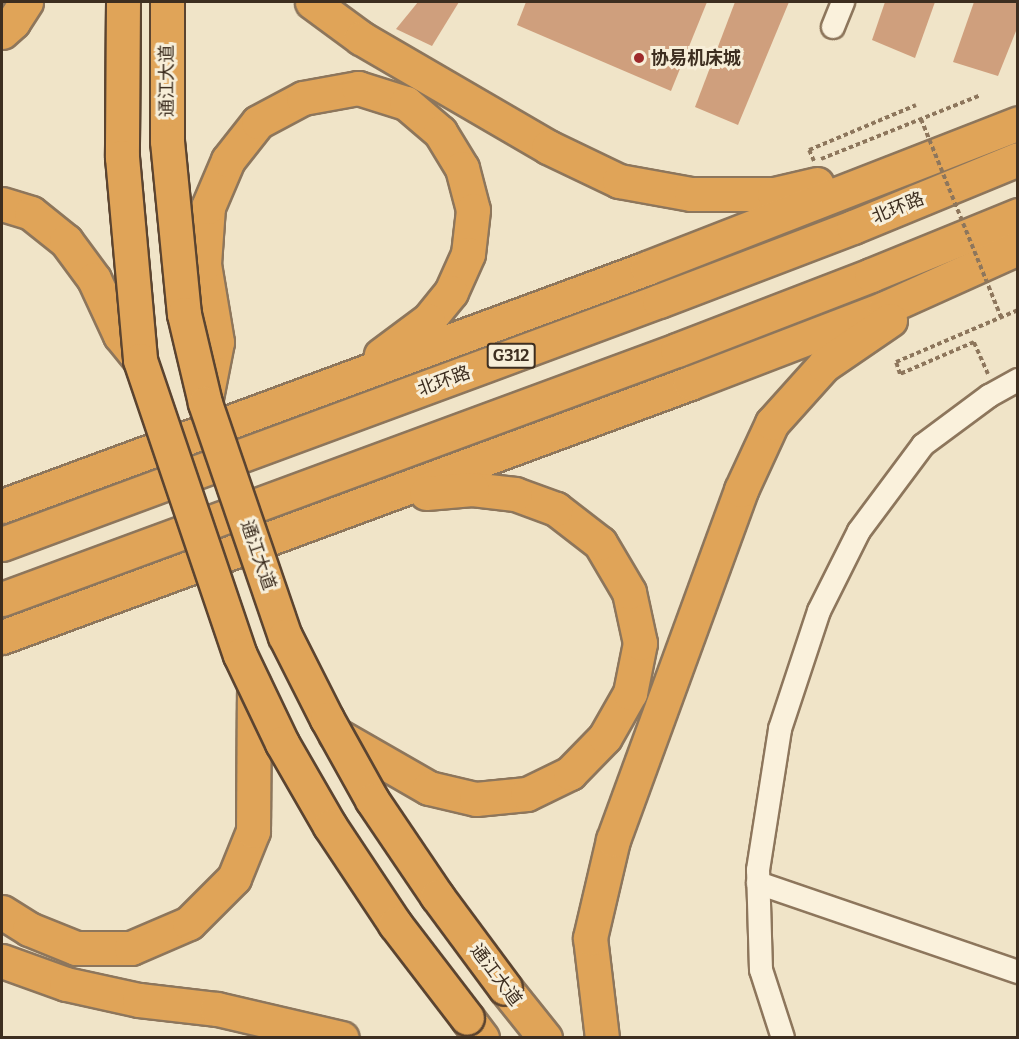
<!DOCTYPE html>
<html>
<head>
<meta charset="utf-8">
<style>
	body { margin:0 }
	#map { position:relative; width:1019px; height:1039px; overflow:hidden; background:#f0e4c8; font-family:Bitter,"Noto Sans SC",serif }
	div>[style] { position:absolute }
	.building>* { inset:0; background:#cf9f7d }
	.path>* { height:4px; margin-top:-2px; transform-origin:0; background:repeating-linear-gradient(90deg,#8d765c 0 4.5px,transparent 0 7.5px) }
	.roads { filter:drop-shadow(2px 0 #8d765c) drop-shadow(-2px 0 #8d765c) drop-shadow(0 2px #8d765c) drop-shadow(0 -2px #8d765c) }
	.street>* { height:22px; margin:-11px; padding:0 11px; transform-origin:11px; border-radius:11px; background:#faf1dc }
	.highway>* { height:33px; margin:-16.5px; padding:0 16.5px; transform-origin:16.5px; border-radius:16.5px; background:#e0a458 }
	.path-bridge>* { height:4px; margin-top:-2px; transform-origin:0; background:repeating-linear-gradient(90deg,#8d765c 0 4.5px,transparent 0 7.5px) }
	.bridges { filter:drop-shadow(2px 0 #5b4430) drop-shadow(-2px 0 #5b4430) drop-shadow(0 2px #5b4430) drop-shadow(0 -2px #5b4430) }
	.highway-bridge>* { height:33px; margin:-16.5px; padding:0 16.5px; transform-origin:16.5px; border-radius:16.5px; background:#e0a458 }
	.dots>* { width:16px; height:16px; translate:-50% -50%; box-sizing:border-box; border:3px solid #f7eed8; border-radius:50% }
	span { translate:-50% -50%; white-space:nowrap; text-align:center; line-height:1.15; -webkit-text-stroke:6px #f7eed8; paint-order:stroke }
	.shield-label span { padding:2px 4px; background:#f7eed8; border:2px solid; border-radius:4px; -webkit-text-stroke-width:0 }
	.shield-label { font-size:16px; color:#3d2e20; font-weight:700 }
	.poi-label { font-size:18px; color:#3d2e20; font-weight:700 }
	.left { translate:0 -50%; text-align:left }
	.street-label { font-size:18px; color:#3d2e20 }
	.frame { position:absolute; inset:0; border:3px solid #3d2e20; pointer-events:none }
</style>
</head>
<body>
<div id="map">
	<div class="building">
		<div style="clip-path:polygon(418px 2px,459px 2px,432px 46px,396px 29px)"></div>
		<div style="clip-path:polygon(526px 2px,707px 2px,671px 91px,517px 25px)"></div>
		<div style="clip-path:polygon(735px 2px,789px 2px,738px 125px,695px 107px)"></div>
		<div style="clip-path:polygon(885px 2px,935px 2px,915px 58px,872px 40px)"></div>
		<div style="clip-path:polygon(974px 2px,1018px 2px,1018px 26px,998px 76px,953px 62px)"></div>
	</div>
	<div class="path">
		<div style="left:821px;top:159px;width:172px;rotate:-21.8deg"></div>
		<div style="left:814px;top:161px;width:12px;rotate:-114deg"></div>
		<div style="left:809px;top:150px;width:116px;rotate:-22.8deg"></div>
		<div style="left:988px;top:374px;width:35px;rotate:-114deg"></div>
		<div style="left:974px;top:342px;width:81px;rotate:156.6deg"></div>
		<div style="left:900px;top:374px;width:13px;rotate:-108deg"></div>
		<div style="left:896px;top:362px;width:133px;rotate:-23.1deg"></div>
	</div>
	<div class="roads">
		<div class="street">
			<div style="left:833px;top:27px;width:27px;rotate:-68deg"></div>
			<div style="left:758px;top:883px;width:275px;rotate:18.9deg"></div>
			<div style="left:783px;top:1038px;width:71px;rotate:-107.9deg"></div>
			<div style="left:761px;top:970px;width:100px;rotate:-91.7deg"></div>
			<div style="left:758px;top:870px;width:143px;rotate:-81.1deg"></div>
			<div style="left:780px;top:729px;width:124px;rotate:-71.7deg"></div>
			<div style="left:819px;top:611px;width:89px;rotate:-63.4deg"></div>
			<div style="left:859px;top:531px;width:107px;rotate:-53.3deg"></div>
			<div style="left:923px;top:445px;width:82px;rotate:-36.6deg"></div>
			<div style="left:989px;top:396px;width:33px;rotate:-29deg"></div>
		</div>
		<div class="highway">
			<div style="left:312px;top:2px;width:61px;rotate:36.3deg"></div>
			<div style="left:361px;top:38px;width:216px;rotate:30.2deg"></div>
			<div style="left:548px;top:147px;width:79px;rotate:25.6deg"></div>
			<div style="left:619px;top:181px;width:73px;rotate:10.2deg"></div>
			<div style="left:691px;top:194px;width:83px"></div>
			<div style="left:774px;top:194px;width:44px;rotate:-13.1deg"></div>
			<div style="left:2px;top:32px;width:15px;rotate:-42deg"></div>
			<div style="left:13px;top:22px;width:24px;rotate:-57deg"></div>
			<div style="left:2px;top:204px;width:30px;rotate:17deg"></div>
			<div style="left:31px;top:213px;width:45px;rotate:38.7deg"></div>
			<div style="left:66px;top:241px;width:47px;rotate:53.6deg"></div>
			<div style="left:94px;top:279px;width:62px;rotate:65.1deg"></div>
			<div style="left:120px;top:335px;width:32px;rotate:51deg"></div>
			<div style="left:205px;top:403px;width:62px;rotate:-78.9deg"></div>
			<div style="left:217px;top:342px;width:79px;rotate:-99.5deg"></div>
			<div style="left:204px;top:264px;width:57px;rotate:-86deg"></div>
			<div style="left:208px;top:207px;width:51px;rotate:-66.9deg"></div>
			<div style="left:228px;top:160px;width:48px;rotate:-51.7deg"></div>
			<div style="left:258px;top:122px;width:51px;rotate:-28.1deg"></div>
			<div style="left:303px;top:98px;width:56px;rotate:-10.3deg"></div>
			<div style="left:358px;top:88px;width:50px;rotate:17.4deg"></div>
			<div style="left:406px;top:103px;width:45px;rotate:40.5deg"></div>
			<div style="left:440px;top:132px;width:42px;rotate:58.6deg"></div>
			<div style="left:462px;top:168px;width:43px;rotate:75.3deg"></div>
			<div style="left:473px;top:210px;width:44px;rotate:96.5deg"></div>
			<div style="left:468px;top:254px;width:42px;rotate:114.1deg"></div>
			<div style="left:451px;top:292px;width:36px;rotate:129deg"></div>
			<div style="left:428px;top:320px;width:59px;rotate:143.3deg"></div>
			<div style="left:2px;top:506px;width:688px;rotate:-20.25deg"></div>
			<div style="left:647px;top:268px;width:398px;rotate:-21.3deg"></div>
			<div style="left:2px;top:544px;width:700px;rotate:-20.3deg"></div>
			<div style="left:659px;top:301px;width:208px;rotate:-20.9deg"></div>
			<div style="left:853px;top:227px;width:178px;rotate:-22.4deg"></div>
			<div style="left:2px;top:599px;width:719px;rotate:-20.25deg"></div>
			<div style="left:677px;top:350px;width:208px;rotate:-21.1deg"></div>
			<div style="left:871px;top:275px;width:159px;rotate:-22.2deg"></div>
			<div style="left:2px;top:637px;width:733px;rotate:-20.26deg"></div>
			<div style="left:690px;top:383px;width:209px;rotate:-21deg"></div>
			<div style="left:885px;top:308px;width:146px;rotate:-24.3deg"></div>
			<div style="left:335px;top:734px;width:108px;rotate:29.9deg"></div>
			<div style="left:429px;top:788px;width:48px;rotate:13.2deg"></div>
			<div style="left:476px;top:799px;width:51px;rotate:-5.6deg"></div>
			<div style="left:527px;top:794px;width:48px;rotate:-26deg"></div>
			<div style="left:570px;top:773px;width:50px;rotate:-45.8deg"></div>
			<div style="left:605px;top:737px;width:51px;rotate:-60.4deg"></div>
			<div style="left:630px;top:693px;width:51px;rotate:-78.7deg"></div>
			<div style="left:640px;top:643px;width:52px;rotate:-102.2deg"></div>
			<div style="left:629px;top:592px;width:57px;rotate:-120.6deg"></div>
			<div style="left:600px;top:543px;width:56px;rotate:-142.3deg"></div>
			<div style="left:556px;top:509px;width:44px;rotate:-159.9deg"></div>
			<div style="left:515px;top:494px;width:43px;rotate:-173.4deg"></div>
			<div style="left:472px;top:489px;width:46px;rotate:175deg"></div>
			<div style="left:2px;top:912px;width:32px;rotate:32deg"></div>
			<div style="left:29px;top:929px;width:51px;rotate:22deg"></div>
			<div style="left:76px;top:948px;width:55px"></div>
			<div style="left:131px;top:948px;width:63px;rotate:-23.3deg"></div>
			<div style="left:189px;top:923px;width:64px;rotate:-45deg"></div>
			<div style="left:234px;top:878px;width:51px;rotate:-68deg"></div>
			<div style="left:253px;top:831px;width:146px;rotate:-89.6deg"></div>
			<div style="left:2px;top:961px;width:68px;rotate:19.8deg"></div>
			<div style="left:66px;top:984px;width:75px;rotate:12.4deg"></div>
			<div style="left:139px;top:1000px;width:79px;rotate:6.6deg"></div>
			<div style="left:217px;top:1009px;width:128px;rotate:13.1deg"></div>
			<div style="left:505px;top:988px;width:64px;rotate:51.3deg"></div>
			<div style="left:467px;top:1018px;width:25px;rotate:53deg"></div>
			<div style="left:602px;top:1038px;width:101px;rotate:-96.8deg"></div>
			<div style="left:590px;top:938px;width:101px;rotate:-76.8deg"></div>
			<div style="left:613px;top:840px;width:373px;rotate:-69.9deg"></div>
			<div style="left:741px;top:490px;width:74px;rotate:-65.2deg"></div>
			<div style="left:772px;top:423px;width:78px;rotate:-48.1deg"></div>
			<div style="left:824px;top:365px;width:80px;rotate:-34.3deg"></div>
		</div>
	</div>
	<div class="path-bridge">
		<div style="left:921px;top:119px;width:214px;rotate:68deg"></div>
	</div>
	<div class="bridges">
		<div class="highway-bridge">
			<div style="left:123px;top:2px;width:155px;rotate:90.4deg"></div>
			<div style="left:122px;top:157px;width:204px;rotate:84.9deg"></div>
			<div style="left:140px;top:360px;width:311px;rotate:71.3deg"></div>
			<div style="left:240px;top:655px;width:98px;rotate:64.5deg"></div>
			<div style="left:282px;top:743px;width:96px;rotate:60deg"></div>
			<div style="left:330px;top:826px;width:118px;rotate:56.4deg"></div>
			<div style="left:395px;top:924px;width:118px;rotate:52.5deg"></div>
			<div style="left:167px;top:2px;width:139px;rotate:90deg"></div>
			<div style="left:167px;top:141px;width:174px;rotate:84.4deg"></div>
			<div style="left:184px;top:314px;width:91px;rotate:76.7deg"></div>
			<div style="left:205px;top:403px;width:246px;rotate:71.1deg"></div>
			<div style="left:285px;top:636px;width:93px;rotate:63.2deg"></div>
			<div style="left:327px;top:719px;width:93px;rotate:60.9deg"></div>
			<div style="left:372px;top:800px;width:116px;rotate:55.9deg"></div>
			<div style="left:437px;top:896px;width:114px;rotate:53.5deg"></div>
		</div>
	</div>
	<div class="dots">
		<div style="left:639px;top:58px;background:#9e2a2b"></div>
	</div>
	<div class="shield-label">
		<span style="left:511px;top:356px">G312</span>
	</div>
	<div class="poi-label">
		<span class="left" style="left:651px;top:58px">协易机床城</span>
	</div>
	<div class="street-label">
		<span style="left:167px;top:81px;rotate:-90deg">通江大道</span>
		<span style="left:898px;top:208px;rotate:-22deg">北环路</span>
		<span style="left:444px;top:381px;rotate:-20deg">北环路</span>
		<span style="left:258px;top:555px;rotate:71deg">通江大道</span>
		<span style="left:496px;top:975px;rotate:53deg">通江大道</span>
	</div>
	<div class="frame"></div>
</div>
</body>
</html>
